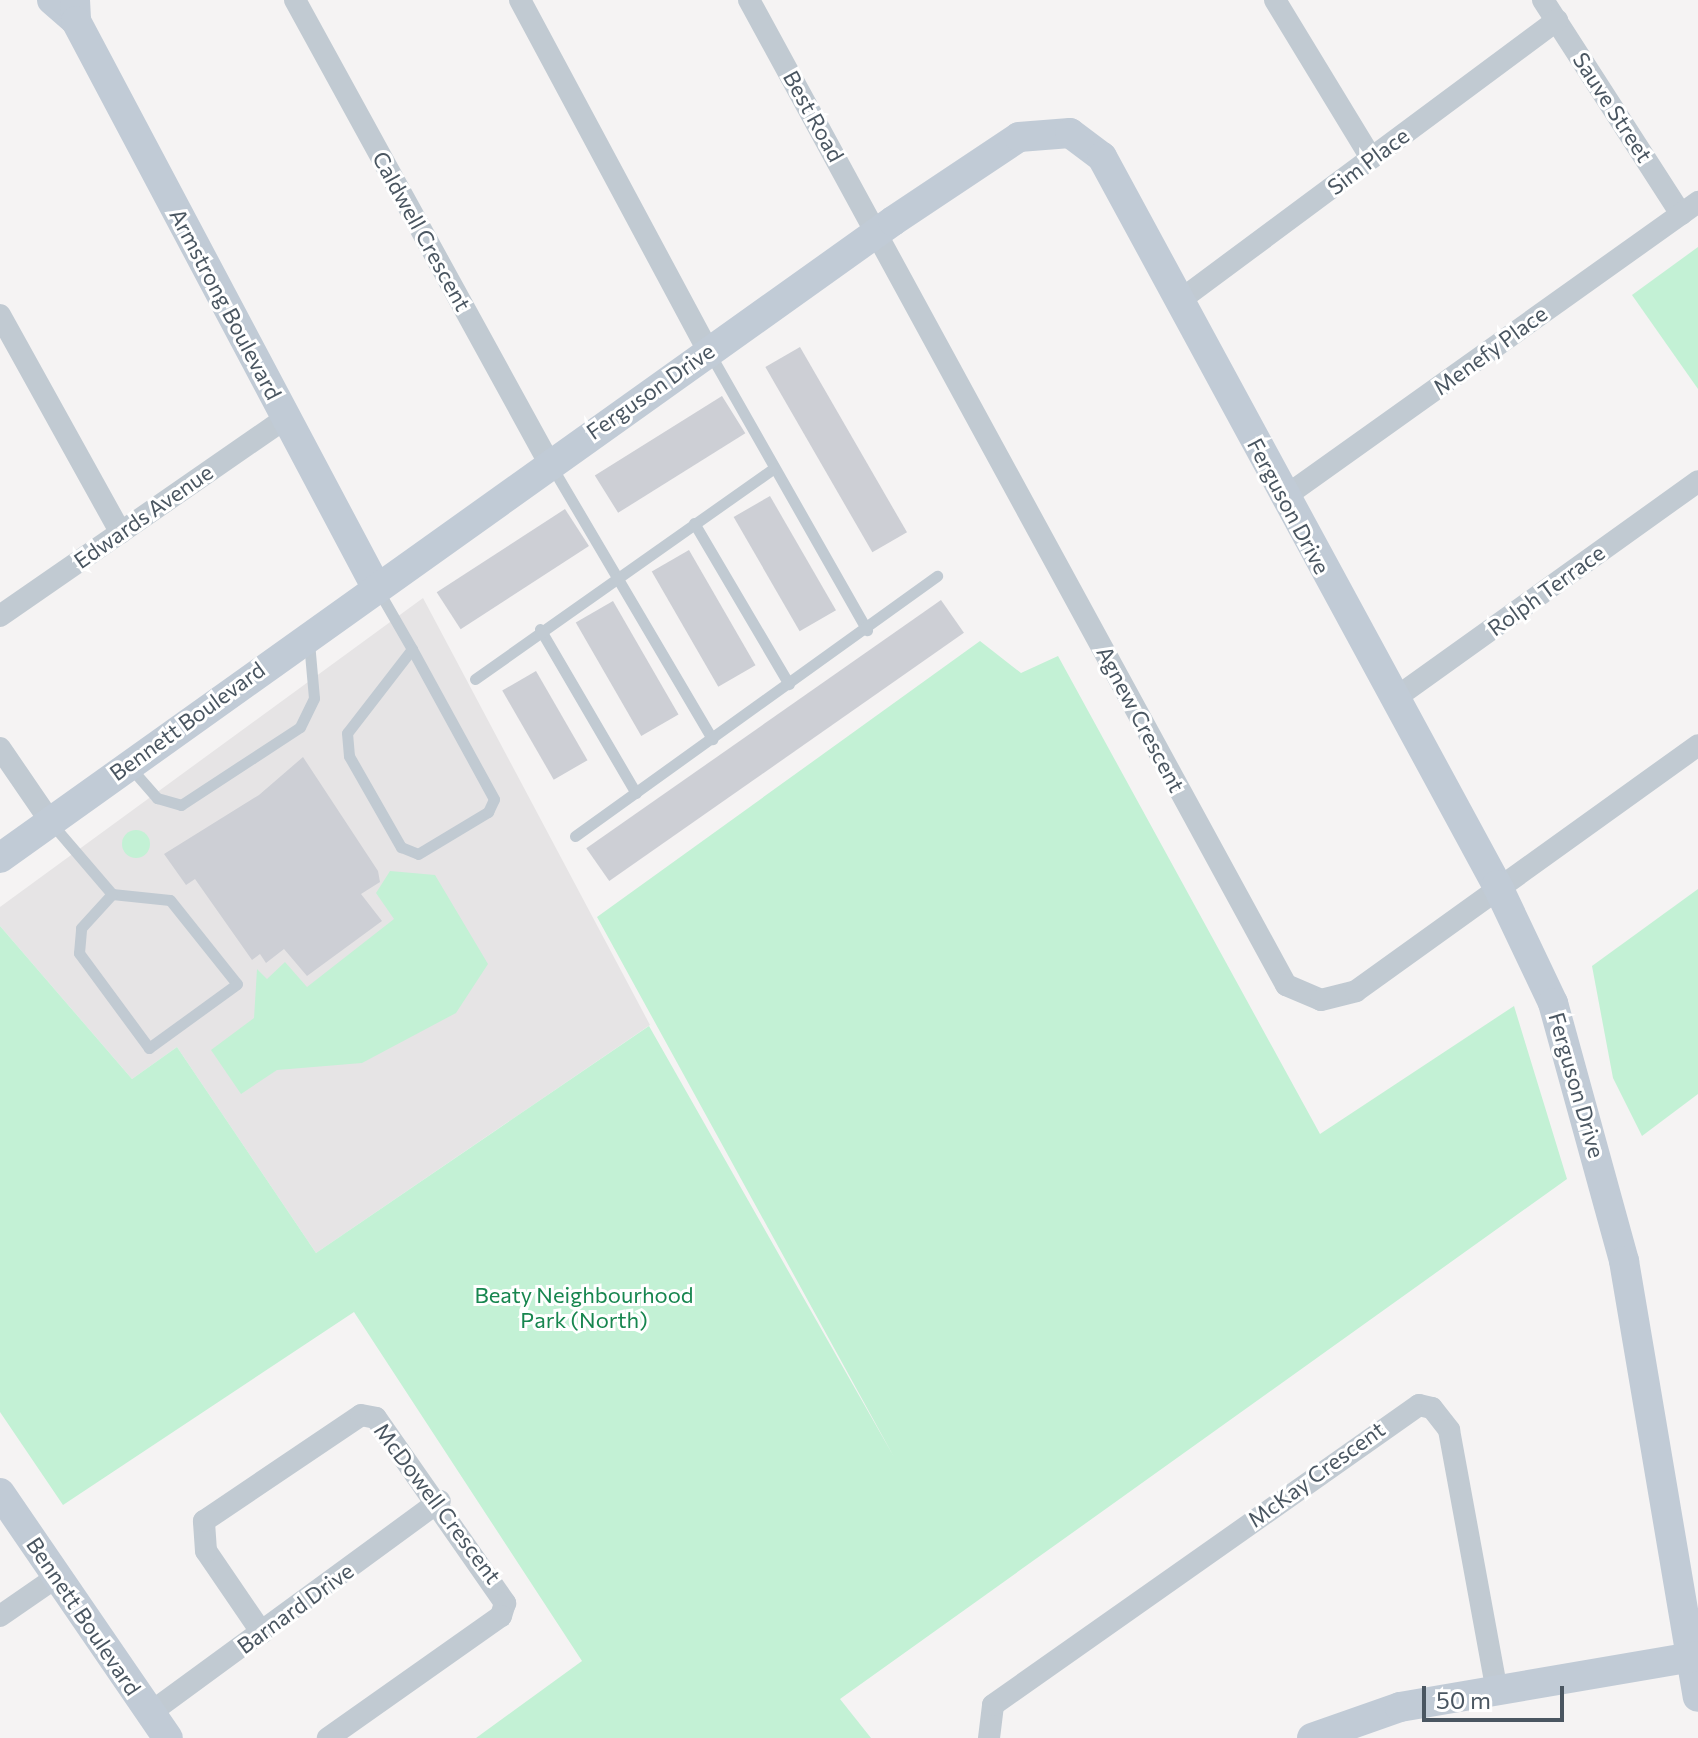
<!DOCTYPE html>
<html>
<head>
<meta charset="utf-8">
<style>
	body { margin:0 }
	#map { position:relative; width:1698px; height:1738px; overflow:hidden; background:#f5f3f3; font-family:Commissioner,sans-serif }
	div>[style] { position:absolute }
	.education>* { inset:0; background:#e6e4e5 }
	.green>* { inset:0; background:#c3f1d5 }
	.round { border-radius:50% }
	.building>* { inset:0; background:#cdcfd5; transform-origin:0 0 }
	.lane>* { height:11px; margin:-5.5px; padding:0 5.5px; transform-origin:5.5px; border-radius:5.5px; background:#c1cad2 }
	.street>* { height:22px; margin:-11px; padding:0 11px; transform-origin:11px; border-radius:11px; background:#c1cad2 }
	.secondary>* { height:30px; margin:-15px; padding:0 15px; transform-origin:15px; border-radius:15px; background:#c1cbd6 }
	span { translate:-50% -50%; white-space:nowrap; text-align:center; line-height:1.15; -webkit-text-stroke:6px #fff; paint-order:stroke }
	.street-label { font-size:22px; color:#4a5661 }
	.park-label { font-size:22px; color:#17864f }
	.scale { position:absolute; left:1422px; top:1686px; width:142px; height:36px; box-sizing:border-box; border:4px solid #4a5661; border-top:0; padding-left:10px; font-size:24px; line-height:28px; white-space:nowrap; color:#4a5661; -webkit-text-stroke:6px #fff; paint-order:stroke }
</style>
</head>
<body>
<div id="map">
	<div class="education">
		<div style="clip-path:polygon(423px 598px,650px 1025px,316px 1253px,177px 1047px,132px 1079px,0 926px,0 907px)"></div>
	</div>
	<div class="green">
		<div style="clip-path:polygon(1698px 247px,1698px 389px,1632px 295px)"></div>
		<div style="clip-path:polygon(980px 641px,1021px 673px,1058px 656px,1320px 1134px,1514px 1006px,1567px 1179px,840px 1699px,871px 1738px,476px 1738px,582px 1661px,354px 1312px,63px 1505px,0 1412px,0 926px,132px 1079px,177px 1047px,316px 1253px,649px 1026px,894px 1457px,597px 917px)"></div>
		<div class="round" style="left:122px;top:830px;width:28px;height:28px"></div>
		<div style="clip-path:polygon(390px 871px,435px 875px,488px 964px,456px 1013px,362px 1063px,277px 1070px,241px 1094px,211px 1050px,254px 1018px,257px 969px,267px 979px,285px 962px,307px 987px,394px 919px,376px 893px)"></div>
		<div style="clip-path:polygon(1698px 889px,1698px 1094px,1642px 1136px,1613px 1078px,1592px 966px)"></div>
	</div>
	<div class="building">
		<div style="left:800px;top:347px;width:214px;height:40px;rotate:60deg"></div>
		<div style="left:722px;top:396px;width:44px;height:150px;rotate:58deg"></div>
		<div style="left:770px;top:496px;width:132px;height:42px;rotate:60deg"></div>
		<div style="left:565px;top:509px;width:44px;height:153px;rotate:57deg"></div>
		<div style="left:689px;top:550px;width:133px;height:43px;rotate:60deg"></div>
		<div style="left:941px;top:600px;width:40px;height:433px;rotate:55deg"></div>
		<div style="left:613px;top:601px;width:131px;height:43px;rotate:60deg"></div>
		<div style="left:536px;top:671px;width:103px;height:39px;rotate:60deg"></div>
		<div style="clip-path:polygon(303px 757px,378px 871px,380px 882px,361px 894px,382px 921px,307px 976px,284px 949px,266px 963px,260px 954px,252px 960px,195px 879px,186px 885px,164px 854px,259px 795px)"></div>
	</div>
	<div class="lane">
		<div style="left:709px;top:352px;width:320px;rotate:60.4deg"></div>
		<div style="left:552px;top:467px;width:316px;rotate:59.5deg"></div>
		<div style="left:694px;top:523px;width:187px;rotate:59.5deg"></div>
		<div style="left:378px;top:590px;width:68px;rotate:60deg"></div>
		<div style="left:412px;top:649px;width:106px;rotate:127.7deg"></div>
		<div style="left:347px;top:733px;width:23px;rotate:85deg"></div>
		<div style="left:349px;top:756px;width:105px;rotate:60.3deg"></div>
		<div style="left:401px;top:847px;width:18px;rotate:22deg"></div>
		<div style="left:418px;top:854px;width:82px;rotate:-31deg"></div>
		<div style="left:488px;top:812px;width:14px;rotate:-65deg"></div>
		<div style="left:494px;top:799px;width:171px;rotate:-118.7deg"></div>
		<div style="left:540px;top:629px;width:190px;rotate:59.7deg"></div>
		<div style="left:475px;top:679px;width:366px;rotate:-35.2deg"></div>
		<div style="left:129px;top:766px;width:43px;rotate:48.8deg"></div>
		<div style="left:157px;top:798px;width:25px;rotate:16deg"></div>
		<div style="left:181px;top:805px;width:142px;rotate:-33.2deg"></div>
		<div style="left:300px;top:727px;width:32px;rotate:-64deg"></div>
		<div style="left:314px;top:698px;width:56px;rotate:-95.1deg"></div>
		<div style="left:52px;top:824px;width:92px;rotate:49.4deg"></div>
		<div style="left:112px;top:894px;width:58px;rotate:5.9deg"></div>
		<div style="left:170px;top:900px;width:107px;rotate:51.4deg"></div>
		<div style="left:237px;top:984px;width:109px;rotate:144deg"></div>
		<div style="left:149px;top:1048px;width:118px;rotate:-126.4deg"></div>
		<div style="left:79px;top:953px;width:25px;rotate:-85deg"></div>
		<div style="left:81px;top:928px;width:46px;rotate:-47.6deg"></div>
		<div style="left:575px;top:836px;width:446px;rotate:-35.7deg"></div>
	</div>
	<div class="street">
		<div style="left:295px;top:0;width:526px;rotate:61.24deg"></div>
		<div style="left:520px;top:0;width:398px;rotate:61.8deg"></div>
		<div style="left:749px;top:0;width:1122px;rotate:61.4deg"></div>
		<div style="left:1286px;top:985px;width:38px;rotate:23deg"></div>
		<div style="left:1321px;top:1000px;width:36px;rotate:-14deg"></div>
		<div style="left:1356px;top:991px;width:421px;rotate:-35.7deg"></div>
		<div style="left:1275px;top:0;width:185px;rotate:58.7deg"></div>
		<div style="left:1543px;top:0;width:255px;rotate:57.2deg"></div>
		<div style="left:1179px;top:301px;width:471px;rotate:-36.6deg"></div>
		<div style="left:0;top:315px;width:249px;rotate:61deg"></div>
		<div style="left:1283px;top:498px;width:510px;rotate:-35.5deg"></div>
		<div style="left:0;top:616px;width:348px;rotate:-34.7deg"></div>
		<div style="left:1394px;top:699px;width:374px;rotate:-35.6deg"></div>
		<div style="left:0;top:748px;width:88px;rotate:55.6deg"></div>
		<div style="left:0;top:1616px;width:70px;rotate:-34.6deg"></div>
		<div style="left:262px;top:1633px;width:99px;rotate:-124.3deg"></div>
		<div style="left:206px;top:1551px;width:30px;rotate:-94deg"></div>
		<div style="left:204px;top:1521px;width:189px;rotate:-34deg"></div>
		<div style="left:361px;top:1415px;width:15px;rotate:11deg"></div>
		<div style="left:376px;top:1418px;width:226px;rotate:55.1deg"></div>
		<div style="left:505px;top:1603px;width:14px;rotate:107deg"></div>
		<div style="left:501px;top:1616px;width:212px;rotate:144.8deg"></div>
		<div style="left:150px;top:1713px;width:359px;rotate:-36.2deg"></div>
		<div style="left:989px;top:1738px;width:33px;rotate:-83deg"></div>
		<div style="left:993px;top:1705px;width:521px;rotate:-35.15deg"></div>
		<div style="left:1419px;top:1405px;width:13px;rotate:13deg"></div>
		<div style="left:1432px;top:1408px;width:28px;rotate:52deg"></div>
		<div style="left:1449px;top:1430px;width:265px;rotate:79.6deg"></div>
	</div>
	<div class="secondary">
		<div style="left:52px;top:0;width:32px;rotate:41deg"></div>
		<div style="left:75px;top:0;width:21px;rotate:87deg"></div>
		<div style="left:76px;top:21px;width:641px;rotate:62.07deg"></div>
		<div style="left:0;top:858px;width:1097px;rotate:-35.5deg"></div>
		<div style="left:893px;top:221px;width:151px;rotate:-33.7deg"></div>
		<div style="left:1019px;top:137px;width:51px;rotate:-4.5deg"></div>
		<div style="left:1070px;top:133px;width:40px;rotate:37deg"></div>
		<div style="left:1102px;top:157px;width:828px;rotate:61.52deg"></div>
		<div style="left:1497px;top:885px;width:131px;rotate:64.6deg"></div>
		<div style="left:1553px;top:1003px;width:268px;rotate:74.6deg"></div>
		<div style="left:1624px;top:1261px;width:442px;rotate:80.4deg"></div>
		<div style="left:0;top:1493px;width:297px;rotate:55.6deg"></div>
		<div style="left:1312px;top:1738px;width:93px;rotate:-19.4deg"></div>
		<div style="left:1400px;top:1707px;width:302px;rotate:-9.7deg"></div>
	</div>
	<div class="street-label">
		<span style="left:1613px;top:107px;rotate:57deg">Sauve Street</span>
		<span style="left:814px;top:116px;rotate:61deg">Best Road</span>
		<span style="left:1368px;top:161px;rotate:-37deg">Sim Place</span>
		<span style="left:422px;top:231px;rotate:61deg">Caldwell Crescent</span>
		<span style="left:226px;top:304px;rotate:62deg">Armstrong Boulevard</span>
		<span style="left:1490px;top:350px;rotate:-36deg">Menefy Place</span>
		<span style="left:650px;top:391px;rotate:-35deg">Ferguson Drive</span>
		<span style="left:1289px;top:506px;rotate:62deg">Ferguson Drive</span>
		<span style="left:143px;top:516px;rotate:-35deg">Edwards Avenue</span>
		<span style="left:1546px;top:590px;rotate:-36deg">Rolph Terrace</span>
		<span style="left:1141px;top:719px;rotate:62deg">Agnew Crescent</span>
		<span style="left:187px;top:721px;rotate:-36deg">Bennett Boulevard</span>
		<span style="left:1577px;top:1085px;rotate:74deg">Ferguson Drive</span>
		<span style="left:1316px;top:1474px;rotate:-36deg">McKay Crescent</span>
		<span style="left:438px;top:1503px;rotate:53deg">McDowell Crescent</span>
		<span style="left:295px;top:1608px;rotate:-36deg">Barnard Drive</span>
		<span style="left:84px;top:1616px;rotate:56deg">Bennett Boulevard</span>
	</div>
	<div class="park-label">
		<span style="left:584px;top:1307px">Beaty Neighbourhood<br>Park (North)</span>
	</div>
	<div class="scale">50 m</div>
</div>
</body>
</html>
